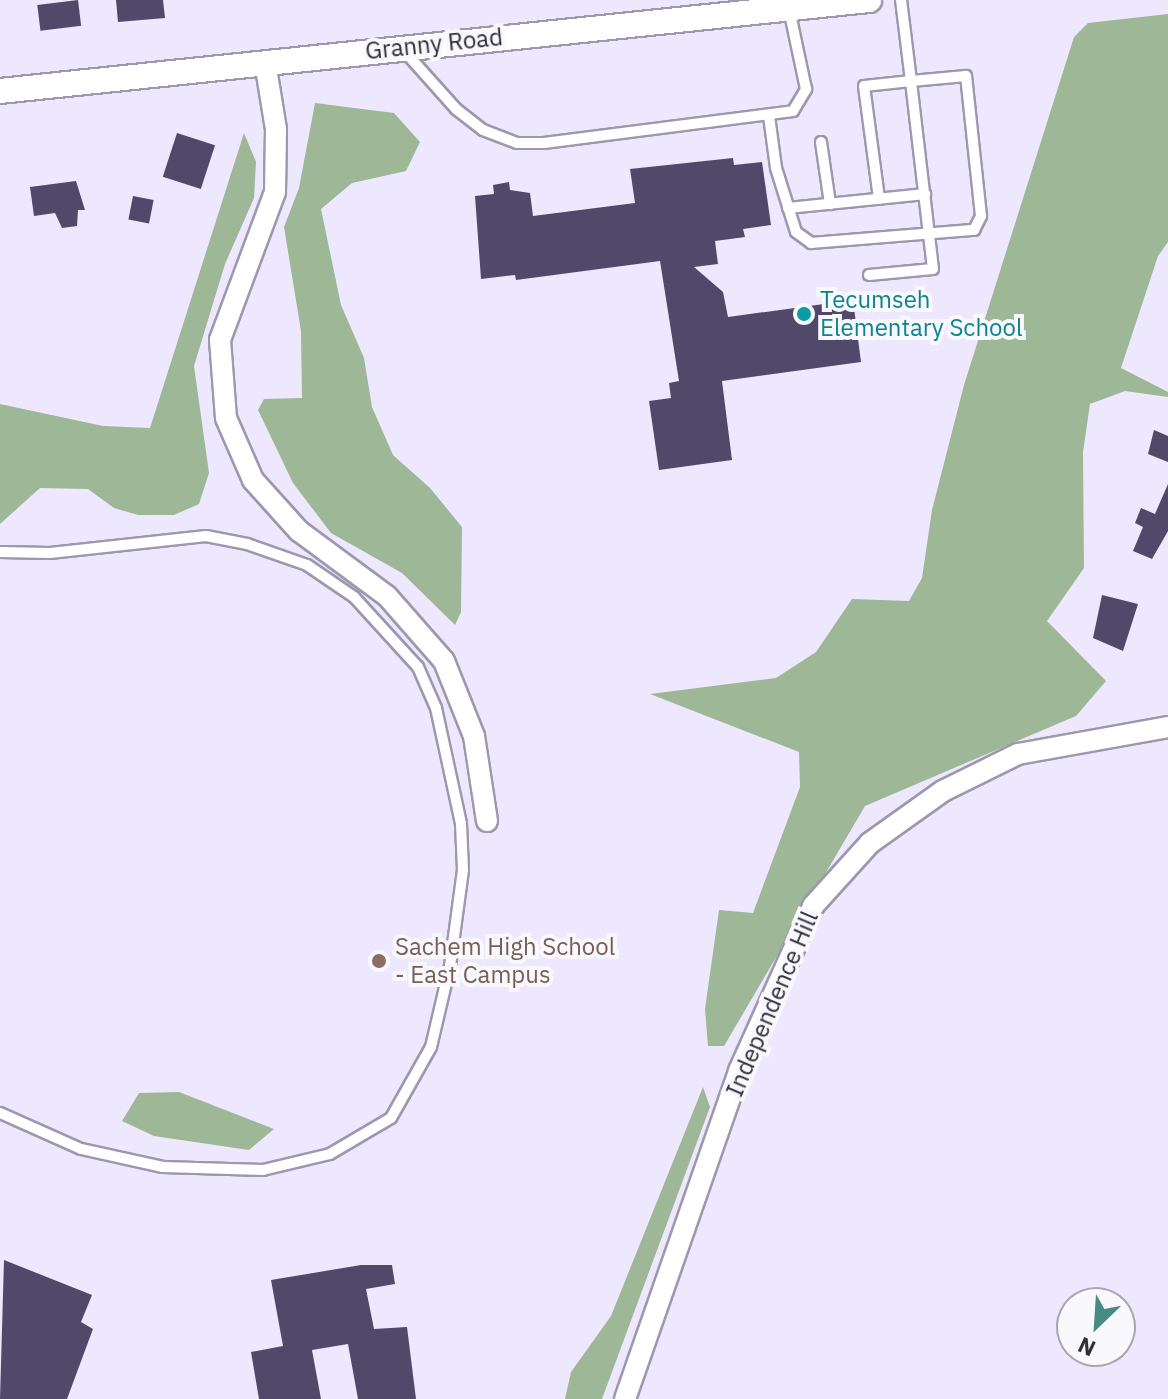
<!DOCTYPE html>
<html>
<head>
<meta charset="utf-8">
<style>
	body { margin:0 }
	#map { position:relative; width:1168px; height:1399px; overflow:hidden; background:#ede8fe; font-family:"IBM Plex Sans",sans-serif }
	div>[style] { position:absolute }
	.forest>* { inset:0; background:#9eb796 }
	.building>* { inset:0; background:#514969; transform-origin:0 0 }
	.roads { filter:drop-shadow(2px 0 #9d98ad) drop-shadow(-2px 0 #9d98ad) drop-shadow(0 2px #9d98ad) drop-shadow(0 -2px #9d98ad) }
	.service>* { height:10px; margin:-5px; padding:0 5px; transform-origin:5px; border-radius:5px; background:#fff }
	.minor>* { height:20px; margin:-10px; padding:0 10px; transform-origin:10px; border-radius:10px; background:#fff }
	.tertiary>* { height:24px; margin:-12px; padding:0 12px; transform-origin:12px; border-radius:12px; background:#fff }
	.dots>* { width:22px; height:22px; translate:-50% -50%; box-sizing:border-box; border:4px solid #f9f8fc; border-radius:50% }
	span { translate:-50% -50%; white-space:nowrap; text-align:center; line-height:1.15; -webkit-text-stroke:8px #f9f8fc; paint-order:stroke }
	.street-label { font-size:24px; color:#302e37 }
	.culture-label { font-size:24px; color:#0d838f }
	.left { translate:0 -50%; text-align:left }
	.education-label { font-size:24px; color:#785e54 }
	.north { position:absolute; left:1056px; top:1287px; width:80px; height:80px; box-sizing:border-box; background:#f9f8fc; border:2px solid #a9a7ad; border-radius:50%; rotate:205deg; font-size:22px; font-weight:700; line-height:32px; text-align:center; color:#302e37 }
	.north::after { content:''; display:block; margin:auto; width:28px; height:36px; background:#468c84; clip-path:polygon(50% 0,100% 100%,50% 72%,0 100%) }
</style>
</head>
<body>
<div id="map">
	<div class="forest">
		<div style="clip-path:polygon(1168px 14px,1168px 242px,1158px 256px,1121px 368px,1168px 392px,1168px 397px,1125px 391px,1090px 404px,1083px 452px,1084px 568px,1047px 621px,1106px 681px,1076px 716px,865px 806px,724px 1046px,708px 1046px,705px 1009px,719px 910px,753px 913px,800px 787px,799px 752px,650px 694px,776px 678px,816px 652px,852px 599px,909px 601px,922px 578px,932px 510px,964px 385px,1074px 37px,1088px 23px)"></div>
		<div style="clip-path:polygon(315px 103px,394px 113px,420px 142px,406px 171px,352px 183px,321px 209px,341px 305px,364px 358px,372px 407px,393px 455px,430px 488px,462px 527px,461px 612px,455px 625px,402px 573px,331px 533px,293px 483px,258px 410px,264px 399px,302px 398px,301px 331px,284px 227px,299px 188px)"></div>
		<div style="clip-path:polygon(244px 133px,256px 162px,254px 198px,225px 264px,194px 366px,209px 473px,199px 504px,174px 515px,138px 515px,114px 508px,88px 489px,40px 488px,0 524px,0 404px,103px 426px,150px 428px)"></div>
		<div style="clip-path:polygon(703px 1087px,710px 1107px,602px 1399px,565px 1399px,571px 1372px,611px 1316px)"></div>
		<div style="clip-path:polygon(179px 1092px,274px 1129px,249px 1150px,154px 1136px,122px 1121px,139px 1093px)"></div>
	</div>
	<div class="building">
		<div style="left:78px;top:0;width:26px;height:41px;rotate:83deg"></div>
		<div style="clip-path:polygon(116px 0,163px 0,165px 18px,118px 22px)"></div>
		<div style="left:177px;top:133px;width:40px;height:46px;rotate:18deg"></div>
		<div style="clip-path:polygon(733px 158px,734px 165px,762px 162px,771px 225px,743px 229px,745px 237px,715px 241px,718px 264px,694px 267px,723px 292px,728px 317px,853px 300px,861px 362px,722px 381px,732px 460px,659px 470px,649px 401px,671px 398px,669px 383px,679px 381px,660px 261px,516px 280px,515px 275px,481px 279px,475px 196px,494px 194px,493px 185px,509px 182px,510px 190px,530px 193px,533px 216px,635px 203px,630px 169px)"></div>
		<div style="clip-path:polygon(76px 181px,85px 210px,78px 210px,77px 226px,62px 228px,55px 213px,34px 216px,30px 187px)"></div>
		<div style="left:133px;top:196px;width:21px;height:24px;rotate:11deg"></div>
		<div style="clip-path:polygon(1154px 430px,1168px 436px,1168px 462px,1148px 454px)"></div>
		<div style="clip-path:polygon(1168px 484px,1168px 531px,1152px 559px,1133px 551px,1143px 527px,1135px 523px,1141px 508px,1155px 514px)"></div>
		<div style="clip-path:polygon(1102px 595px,1138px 604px,1123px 651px,1093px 638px)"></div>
		<div style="clip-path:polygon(4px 1260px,92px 1295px,81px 1322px,93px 1329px,67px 1399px,0 1399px)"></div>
		<div style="clip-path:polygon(361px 1265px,392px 1265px,395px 1284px,366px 1289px,374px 1329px,407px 1327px,416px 1399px,358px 1399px,348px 1344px,312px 1350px,321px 1399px,259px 1399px,251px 1352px,283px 1346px,271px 1280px)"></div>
	</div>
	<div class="roads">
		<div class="service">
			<div style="left:406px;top:53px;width:75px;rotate:48.2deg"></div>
			<div style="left:456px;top:109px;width:34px;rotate:38deg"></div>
			<div style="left:483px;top:130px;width:36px;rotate:21deg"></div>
			<div style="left:517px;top:143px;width:27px"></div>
			<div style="left:544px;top:143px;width:251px;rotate:-7.3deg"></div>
			<div style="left:793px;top:111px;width:26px;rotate:-59deg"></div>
			<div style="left:806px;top:89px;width:82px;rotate:-102deg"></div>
			<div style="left:769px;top:116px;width:52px;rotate:82.3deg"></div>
			<div style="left:776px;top:168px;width:67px;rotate:72.6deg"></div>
			<div style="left:796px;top:232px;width:19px;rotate:36deg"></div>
			<div style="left:811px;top:243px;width:164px;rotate:-4.6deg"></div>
			<div style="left:974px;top:230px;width:16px;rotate:-63deg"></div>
			<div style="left:981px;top:216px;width:141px;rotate:-96.1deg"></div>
			<div style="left:966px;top:76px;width:55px;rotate:174.8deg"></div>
			<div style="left:911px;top:81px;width:82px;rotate:-97deg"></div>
			<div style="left:821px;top:142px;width:63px;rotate:81.7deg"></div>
			<div style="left:788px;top:208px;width:138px;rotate:-5.8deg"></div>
			<div style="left:869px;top:275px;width:64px;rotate:-5.4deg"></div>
			<div style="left:933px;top:269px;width:189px;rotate:-96.7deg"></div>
			<div style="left:911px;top:81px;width:47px;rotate:173.9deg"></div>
			<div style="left:864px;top:86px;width:114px;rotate:82.4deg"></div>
			<div style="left:0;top:552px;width:50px;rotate:1.1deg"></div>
			<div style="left:50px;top:553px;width:157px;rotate:-6.2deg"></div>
			<div style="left:206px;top:536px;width:42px;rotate:11deg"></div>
			<div style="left:247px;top:544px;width:64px;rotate:19.3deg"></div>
			<div style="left:307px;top:565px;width:57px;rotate:34.2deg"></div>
			<div style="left:354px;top:597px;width:95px;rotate:47.6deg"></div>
			<div style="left:418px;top:667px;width:45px;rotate:66.3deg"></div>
			<div style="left:436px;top:708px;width:119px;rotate:77.8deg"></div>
			<div style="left:461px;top:824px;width:46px;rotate:87.5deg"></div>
			<div style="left:463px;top:870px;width:97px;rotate:97.7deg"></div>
			<div style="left:450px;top:966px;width:83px;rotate:103.2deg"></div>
			<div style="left:431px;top:1047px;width:81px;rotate:119.4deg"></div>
			<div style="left:391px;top:1118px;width:71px;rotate:149.5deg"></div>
			<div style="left:330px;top:1154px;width:69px;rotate:166.6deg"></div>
			<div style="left:263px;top:1170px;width:100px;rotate:-178.3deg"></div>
			<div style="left:163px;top:1167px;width:84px;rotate:-167.6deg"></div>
			<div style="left:81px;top:1149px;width:89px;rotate:-156deg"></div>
		</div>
		<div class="minor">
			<div style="left:265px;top:62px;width:68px;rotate:80.7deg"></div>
			<div style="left:276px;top:129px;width:63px;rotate:90.9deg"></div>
			<div style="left:275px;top:192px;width:158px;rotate:110.4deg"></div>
			<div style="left:220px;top:340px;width:78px;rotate:85.6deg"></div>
			<div style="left:226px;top:418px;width:68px;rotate:66.5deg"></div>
			<div style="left:253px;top:480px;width:69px;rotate:48deg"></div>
			<div style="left:299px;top:531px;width:109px;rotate:36.5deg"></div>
			<div style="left:387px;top:596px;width:86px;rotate:48.8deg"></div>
			<div style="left:444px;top:661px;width:81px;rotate:68.2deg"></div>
			<div style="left:474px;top:736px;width:86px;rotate:81.3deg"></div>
			<div style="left:625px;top:1399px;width:347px;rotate:-70.8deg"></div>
			<div style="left:739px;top:1071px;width:181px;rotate:-65.8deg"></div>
			<div style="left:813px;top:906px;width:85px;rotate:-47.9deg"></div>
			<div style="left:870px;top:843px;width:90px;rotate:-35.5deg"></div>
			<div style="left:943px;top:791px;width:84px;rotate:-26.3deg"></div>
			<div style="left:1018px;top:754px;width:152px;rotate:-10.2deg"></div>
		</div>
		<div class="tertiary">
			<div style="left:0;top:91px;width:874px;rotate:-5.98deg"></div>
		</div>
	</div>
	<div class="dots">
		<div style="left:804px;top:314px;background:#0f9aa8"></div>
		<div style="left:379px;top:961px;background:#8d6e63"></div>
	</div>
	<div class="street-label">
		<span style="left:434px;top:44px;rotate:-6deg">Granny Road</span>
		<span style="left:772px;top:1004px;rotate:-67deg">Independence Hill</span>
	</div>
	<div class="culture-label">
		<span class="left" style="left:820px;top:314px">Tecumseh<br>Elementary School</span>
	</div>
	<div class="education-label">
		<span class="left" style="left:395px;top:961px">Sachem High School<br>- East Campus</span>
	</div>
	<div class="north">N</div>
</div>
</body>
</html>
